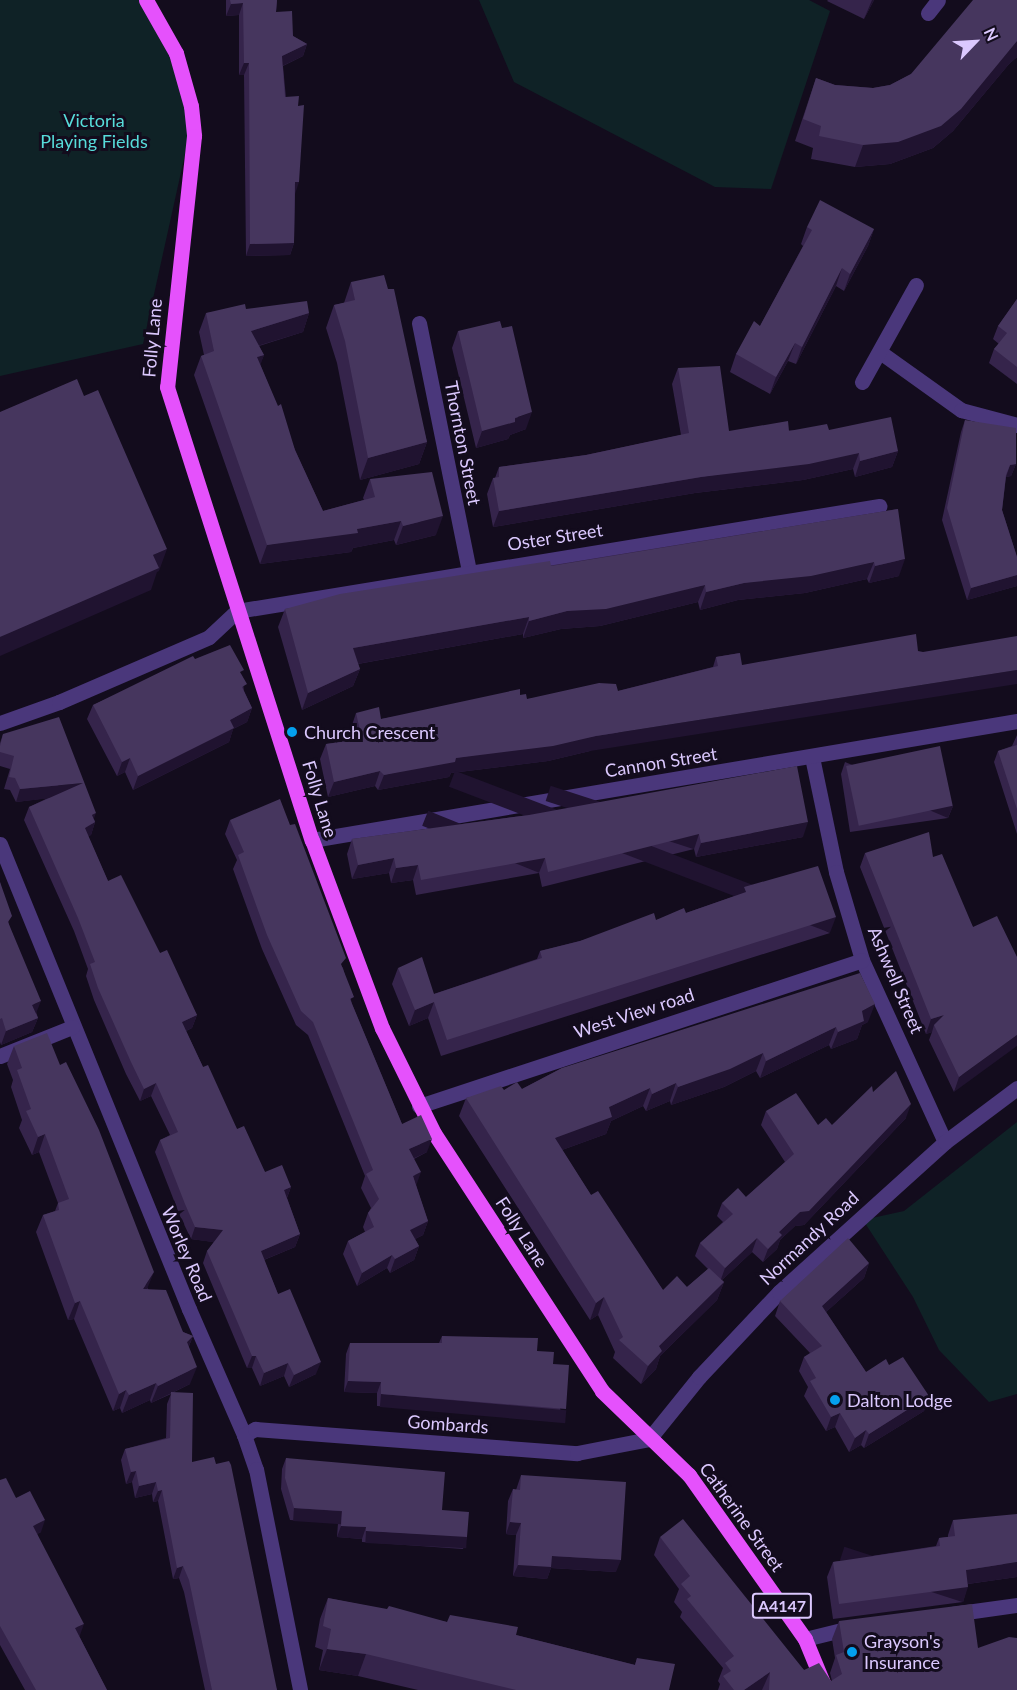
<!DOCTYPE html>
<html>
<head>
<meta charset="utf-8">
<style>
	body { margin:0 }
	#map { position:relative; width:1017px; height:1690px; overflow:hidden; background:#130c1d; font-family:Lato,sans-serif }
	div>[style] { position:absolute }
	.green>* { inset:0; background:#0f2226 }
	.minor>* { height:15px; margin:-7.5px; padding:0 7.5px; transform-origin:7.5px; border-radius:7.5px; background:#4a377b }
	.primary>* { height:15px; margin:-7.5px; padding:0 7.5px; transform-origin:7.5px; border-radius:7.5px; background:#e551fc }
	.wall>* { inset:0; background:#35244b }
	.shaded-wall>* { inset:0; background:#201330; transform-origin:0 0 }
	.building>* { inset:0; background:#46365e; transform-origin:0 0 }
	.dots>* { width:16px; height:16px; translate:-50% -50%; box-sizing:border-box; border:3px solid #130c1d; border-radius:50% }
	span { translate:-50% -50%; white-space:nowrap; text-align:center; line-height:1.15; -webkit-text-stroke:6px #130c1d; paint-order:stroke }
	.shield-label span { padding:2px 4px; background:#130c1d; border:2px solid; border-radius:4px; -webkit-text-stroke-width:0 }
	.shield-label { font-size:16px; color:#dbc8fe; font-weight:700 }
	.park-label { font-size:18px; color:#57dcda }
	.street-label { font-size:18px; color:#dbc8fe }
	.poi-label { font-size:18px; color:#dbc8fe }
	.left { translate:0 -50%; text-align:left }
	.north { position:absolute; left:945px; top:12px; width:60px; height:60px; -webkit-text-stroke:4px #130c1d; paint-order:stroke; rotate:65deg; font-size:16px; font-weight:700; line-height:24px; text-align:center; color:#dbc8fe }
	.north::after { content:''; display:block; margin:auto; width:21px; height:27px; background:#dbc8fe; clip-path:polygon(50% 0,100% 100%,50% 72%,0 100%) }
</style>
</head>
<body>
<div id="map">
	<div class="green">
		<div style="clip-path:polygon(0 0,143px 0,180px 80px,189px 136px,143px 344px,0 376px)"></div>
		<div style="clip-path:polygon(479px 0,809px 0,830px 11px,771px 189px,715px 187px,514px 82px)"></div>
		<div style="clip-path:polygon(1017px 1122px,1017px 1394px,989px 1402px,939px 1350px,913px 1297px,863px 1220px,904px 1211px)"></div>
	</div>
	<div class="minor">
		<div style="left:928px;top:13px;width:16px;rotate:-52deg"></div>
		<div style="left:419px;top:323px;width:253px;rotate:78.6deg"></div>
		<div style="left:880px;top:352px;width:100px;rotate:35.6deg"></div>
		<div style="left:961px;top:410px;width:58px;rotate:15deg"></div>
		<div style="left:862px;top:382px;width:111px;rotate:-60.9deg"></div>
		<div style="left:0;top:723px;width:63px;rotate:-19.6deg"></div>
		<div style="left:59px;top:702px;width:163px;rotate:-23.4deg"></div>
		<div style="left:209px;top:637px;width:38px;rotate:-43deg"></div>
		<div style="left:237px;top:611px;width:651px;rotate:-9.29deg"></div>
		<div style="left:812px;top:757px;width:117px;rotate:78.2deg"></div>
		<div style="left:836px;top:872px;width:92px;rotate:73.5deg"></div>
		<div style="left:862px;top:960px;width:200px;rotate:65.5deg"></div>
		<div style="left:312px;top:840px;width:715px;rotate:-9.58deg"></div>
		<div style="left:0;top:844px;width:502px;rotate:67.88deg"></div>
		<div style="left:189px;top:1309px;width:137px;rotate:66.4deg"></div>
		<div style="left:244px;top:1435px;width:36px;rotate:71deg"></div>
		<div style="left:256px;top:1469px;width:225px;rotate:78.7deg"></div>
		<div style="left:0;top:1056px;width:78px;rotate:-21.9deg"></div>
		<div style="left:419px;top:1106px;width:466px;rotate:-18.2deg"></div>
		<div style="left:244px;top:1435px;width:13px;rotate:-29deg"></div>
		<div style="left:255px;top:1429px;width:323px;rotate:4.3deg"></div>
		<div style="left:577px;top:1453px;width:73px;rotate:-11deg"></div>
		<div style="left:649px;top:1439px;width:80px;rotate:-51.1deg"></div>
		<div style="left:699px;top:1377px;width:117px;rotate:-46.7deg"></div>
		<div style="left:779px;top:1292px;width:224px;rotate:-42.1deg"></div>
		<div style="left:945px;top:1142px;width:90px;rotate:-36.9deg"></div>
		<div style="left:952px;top:1614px;width:66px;rotate:-7.9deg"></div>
		<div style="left:805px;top:1639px;width:50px;rotate:-13.8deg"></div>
	</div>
	<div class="primary">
		<div style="left:146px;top:0;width:61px;rotate:60.5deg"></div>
		<div style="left:176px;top:53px;width:55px;rotate:74.2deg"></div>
		<div style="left:191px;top:106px;width:30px;rotate:84deg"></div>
		<div style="left:194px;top:136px;width:252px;rotate:96.1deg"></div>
		<div style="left:167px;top:387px;width:476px;rotate:72.3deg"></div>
		<div style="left:312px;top:840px;width:201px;rotate:69.6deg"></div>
		<div style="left:382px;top:1028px;width:117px;rotate:63.7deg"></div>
		<div style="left:434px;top:1133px;width:308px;rotate:56.9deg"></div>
		<div style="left:602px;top:1391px;width:121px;rotate:44deg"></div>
		<div style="left:689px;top:1475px;width:201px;rotate:54.7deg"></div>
		<div style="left:805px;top:1639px;width:55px;rotate:67.6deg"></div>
	</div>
	<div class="wall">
		<div style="clip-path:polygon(226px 0,277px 0,276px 12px,293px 36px,307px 44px,303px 56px,283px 66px,295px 194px,294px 243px,290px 255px,246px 256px,244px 75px,239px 75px,239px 15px,226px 16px)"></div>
		<div style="clip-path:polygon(828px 0,874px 0,864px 19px,827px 1px)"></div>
		<div style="clip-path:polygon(1017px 0,1017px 57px,1009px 64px,953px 131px,933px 148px,890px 164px,855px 167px,811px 159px,813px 148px,795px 141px,816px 78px,835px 85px,873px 88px,890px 85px,911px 74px)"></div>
		<div style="clip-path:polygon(807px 227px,874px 229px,868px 246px,844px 291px,836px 286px,796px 364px,788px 361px,770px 394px,730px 372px,736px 354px,760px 326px,803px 246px,801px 244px)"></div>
		<div style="clip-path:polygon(351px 282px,388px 289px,427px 442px,419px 464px,360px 480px,337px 363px,326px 328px,334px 305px,344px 303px)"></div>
		<div style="clip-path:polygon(1017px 299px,1017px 384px,989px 363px,994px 349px,999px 344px,993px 339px,998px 326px)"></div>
		<div style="clip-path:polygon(246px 309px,309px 313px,303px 332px,259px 346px,264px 355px,260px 364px,295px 450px,323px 511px,364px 500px,363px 498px,370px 479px,436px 535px,396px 545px,394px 540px,353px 548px,351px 552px,260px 564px,194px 375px,201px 356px,204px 355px,199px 332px,206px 313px)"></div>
		<div style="clip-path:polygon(458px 331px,526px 429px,510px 435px,508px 439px,476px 448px,452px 348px)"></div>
		<div style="clip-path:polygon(678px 368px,729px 431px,829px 430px,898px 451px,892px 467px,855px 477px,853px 469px,803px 480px,695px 493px,493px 527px,487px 494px,493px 478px,495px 478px,499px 467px,586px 455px,681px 435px,672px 384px)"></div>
		<div style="clip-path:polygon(965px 420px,1016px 464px,1011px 476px,1006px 477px,1002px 510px,1017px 557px,1017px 586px,967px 600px,942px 520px,961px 432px)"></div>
		<div style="clip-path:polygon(898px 509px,899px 576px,869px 583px,867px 579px,805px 593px,738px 600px,700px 610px,698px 602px,600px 626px,561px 629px,523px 638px,523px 634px,358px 664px,360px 669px,353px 686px,302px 710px,278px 627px,285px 609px)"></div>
		<div style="clip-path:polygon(740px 653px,590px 751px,548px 761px,451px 773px,449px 777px,378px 790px,375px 786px,328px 797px,320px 759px,326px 744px,353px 740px,351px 728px,356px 713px,381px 719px,520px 695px,527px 699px,618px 691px,713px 667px,716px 657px)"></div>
		<div style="clip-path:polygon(195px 659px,242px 675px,244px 691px,252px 708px,247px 722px,233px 729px,229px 742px,133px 790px,125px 772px,117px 776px,87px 719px,93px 705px)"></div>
		<div style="clip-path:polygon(3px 734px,94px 819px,95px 822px,91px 835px,88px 836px,108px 881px,160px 953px,197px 1015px,192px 1028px,186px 1031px,203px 1067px,237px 1129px,265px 1172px,291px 1187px,287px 1198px,300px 1234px,295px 1247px,264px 1260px,278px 1294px,316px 1374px,289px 1387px,284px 1376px,260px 1386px,252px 1368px,247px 1368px,203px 1263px,207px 1251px,214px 1242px,191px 1239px,180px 1216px,155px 1152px,160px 1140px,170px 1135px,151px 1096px,140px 1101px,126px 1074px,94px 1000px,86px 976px,88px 969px,74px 931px,24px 820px,29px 807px,48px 798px,16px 802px,10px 790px,4px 789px,10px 769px,0 766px,0 743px)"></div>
		<div style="clip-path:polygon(1017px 735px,1017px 834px,994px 762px,998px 751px,1012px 746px)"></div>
		<div style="clip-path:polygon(845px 762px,953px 806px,948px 818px,850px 832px,841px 774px)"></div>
		<div style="clip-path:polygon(529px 815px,803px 837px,696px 857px,694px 849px,542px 887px,539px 873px,416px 895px,413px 880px,391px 883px,389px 873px,352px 879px,347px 854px,352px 839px)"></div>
		<div style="clip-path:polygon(230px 820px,343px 968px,352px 1004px,402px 1124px,427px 1152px,414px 1159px,416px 1185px,428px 1221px,423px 1235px,415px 1239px,419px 1246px,414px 1260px,390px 1273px,387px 1268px,357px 1286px,343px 1254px,348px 1241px,365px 1232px,363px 1227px,368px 1213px,371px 1208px,361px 1188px,365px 1176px,308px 1035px,296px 1025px,262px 949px,233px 869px,237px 860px,225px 834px)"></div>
		<div style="clip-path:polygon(865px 853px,933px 857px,973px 927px,1017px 957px,954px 1092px,929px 1040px,932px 1032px,926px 1034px,860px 867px)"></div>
		<div style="clip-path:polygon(0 882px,9px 925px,38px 1018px,32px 1032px,1px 1045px,0 1042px)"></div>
		<div style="clip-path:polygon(744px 887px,830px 933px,441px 1056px,428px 1018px,409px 1026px,392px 984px,398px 968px,434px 994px,537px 959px,540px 951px,580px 941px,656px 920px,686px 913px,741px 894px)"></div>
		<div style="clip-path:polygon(868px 1022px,862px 1025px,857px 1039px,831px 1049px,829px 1045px,760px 1078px,756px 1071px,724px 1087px,671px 1105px,670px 1101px,646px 1111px,643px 1106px,611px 1121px,606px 1134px,562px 1150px,591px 1195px,663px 1290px,687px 1287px,708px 1269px,695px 1256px,700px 1243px,723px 1222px,717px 1216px,722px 1203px,746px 1197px,785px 1162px,761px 1125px,766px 1111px,818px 1125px,832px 1125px,873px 1092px,906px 1118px,804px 1225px,795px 1226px,780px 1240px,777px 1249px,763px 1262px,752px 1252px,722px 1280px,724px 1282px,717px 1300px,660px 1356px,656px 1369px,641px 1384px,613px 1358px,615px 1352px,598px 1315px,590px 1320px,459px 1116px,466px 1098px,504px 1090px,522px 1089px,562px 1068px)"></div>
		<div style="clip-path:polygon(14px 1046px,148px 1289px,183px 1332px,193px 1336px,189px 1346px,190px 1384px,174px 1392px,192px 1462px,277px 1690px,205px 1690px,184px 1592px,179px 1578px,173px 1579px,158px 1501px,153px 1502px,152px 1494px,135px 1498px,132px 1482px,126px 1484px,121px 1460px,125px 1449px,166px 1438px,167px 1404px,171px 1394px,151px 1403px,150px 1400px,122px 1413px,120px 1408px,113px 1411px,74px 1319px,68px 1320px,36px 1232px,43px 1215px,55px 1211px,58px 1203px,39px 1152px,32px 1155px,19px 1128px,22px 1120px,11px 1087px,13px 1080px,7px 1064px)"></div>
		<div style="clip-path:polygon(869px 1263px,864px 1278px,826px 1312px,866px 1372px,889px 1365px,929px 1396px,924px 1411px,864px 1448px,861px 1445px,849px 1452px,835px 1427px,826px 1431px,804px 1396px,808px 1387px,799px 1371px,804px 1357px,810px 1353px,775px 1316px,780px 1301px)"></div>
		<div style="clip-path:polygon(442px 1336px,537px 1351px,553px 1364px,562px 1420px,377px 1406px,377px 1393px,344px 1392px,346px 1354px,350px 1343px,439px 1343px)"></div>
		<div style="clip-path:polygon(286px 1458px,442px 1510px,467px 1537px,463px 1549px,362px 1542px,362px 1539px,337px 1537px,338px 1523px,290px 1520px,281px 1489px,282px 1469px)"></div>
		<div style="clip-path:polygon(521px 1475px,616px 1572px,551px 1568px,547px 1579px,513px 1576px,516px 1535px,506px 1534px,508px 1501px,513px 1489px,516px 1490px)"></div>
		<div style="clip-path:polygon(0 1480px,16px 1498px,41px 1532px,37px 1534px,80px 1635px,79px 1636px,107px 1690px,25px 1690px,0 1645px)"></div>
		<div style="clip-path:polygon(953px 1520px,1017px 1577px,968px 1584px,963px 1602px,833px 1619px,827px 1577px,833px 1562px,936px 1546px,939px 1538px,948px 1537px,948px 1535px)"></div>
		<div style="clip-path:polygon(660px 1537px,804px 1670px,831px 1681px,832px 1681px,830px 1673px,835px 1658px,832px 1639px,839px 1621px,978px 1648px,1017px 1690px,718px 1690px,720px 1684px,718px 1681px,723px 1668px,680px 1617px,682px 1612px,674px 1602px,679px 1589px,654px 1555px)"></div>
		<div style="clip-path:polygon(328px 1598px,447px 1622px,516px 1635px,635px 1665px,637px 1658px,669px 1690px,418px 1690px,358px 1676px,319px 1670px,323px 1650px,315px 1647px,320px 1619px)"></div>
	</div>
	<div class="shaded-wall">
		<div style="clip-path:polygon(872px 0,874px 0,864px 19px)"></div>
		<div style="clip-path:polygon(243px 3px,239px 15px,226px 16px,231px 4px)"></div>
		<div style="clip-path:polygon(1017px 41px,1017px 57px,1009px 64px,953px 131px,933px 148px,890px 164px,855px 167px,863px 145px)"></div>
		<div style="clip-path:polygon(307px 44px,303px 56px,278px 68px,282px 56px)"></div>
		<div style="clip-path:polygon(244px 63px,249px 63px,244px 75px,239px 75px)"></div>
		<div style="clip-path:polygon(295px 182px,299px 182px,295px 194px)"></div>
		<div style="clip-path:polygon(874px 229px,868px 246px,844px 291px,850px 274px)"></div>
		<div style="clip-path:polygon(294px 243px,290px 255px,246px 256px,250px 244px)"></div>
		<div style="clip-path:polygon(842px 268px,836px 286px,796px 364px,802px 347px)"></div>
		<div style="clip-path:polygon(309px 313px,303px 332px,244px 350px,251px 331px)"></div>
		<div style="clip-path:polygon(795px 343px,788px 361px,770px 394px,776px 377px)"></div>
		<div style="clip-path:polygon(264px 355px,257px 374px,257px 357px)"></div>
		<div style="clip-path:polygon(532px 412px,526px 429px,510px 435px,508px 439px,476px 448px,482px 431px)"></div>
		<div style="clip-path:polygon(427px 442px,419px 464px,360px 480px,368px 458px)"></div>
		<div style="clip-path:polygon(898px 451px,892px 467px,855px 477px,860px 461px)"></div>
		<div style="clip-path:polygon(859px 453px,853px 469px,803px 480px,695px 493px,493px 527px,499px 511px,701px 477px)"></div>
		<div style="clip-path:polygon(1016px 464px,1011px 476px,1006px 477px,1010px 465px)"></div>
		<div style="clip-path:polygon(443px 516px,436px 535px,396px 545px,403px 526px)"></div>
		<div style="clip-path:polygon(401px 521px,394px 540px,353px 548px,351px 552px,260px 564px,267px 545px)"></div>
		<div style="clip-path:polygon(167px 549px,159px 571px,157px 572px,151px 590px,0 656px,0 637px,153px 555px)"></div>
		<div style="clip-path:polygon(905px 559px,899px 576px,869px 583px,875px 566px)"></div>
		<div style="clip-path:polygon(874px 562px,867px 579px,805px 593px,738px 600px,700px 610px,706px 592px,744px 583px)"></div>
		<div style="clip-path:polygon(1017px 575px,1017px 586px,967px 600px,971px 588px)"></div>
		<div style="clip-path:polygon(705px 585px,698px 602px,600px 626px,561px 629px,523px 638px,529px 621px,567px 611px)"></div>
		<div style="clip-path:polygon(529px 617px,523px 634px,346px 666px,353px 648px)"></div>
		<div style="clip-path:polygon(360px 669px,353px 686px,302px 710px,308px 693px)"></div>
		<div style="clip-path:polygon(1017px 670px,1017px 684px,590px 751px,548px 761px,451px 773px,449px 777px,378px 790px,384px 775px,456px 758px)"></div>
		<div style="clip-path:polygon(252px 708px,247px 722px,233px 729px,229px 742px,133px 790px,138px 776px,230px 720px)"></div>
		<div style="clip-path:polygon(130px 758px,125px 772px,117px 776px,122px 762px)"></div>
		<div style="clip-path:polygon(380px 771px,375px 786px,328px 797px,334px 782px)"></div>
		<div style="clip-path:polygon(83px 783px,78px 795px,16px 802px,20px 789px)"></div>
		<div style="left:953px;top:806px;width:13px;height:99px;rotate:113deg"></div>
		<div style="clip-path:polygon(96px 813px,92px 824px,95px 822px,91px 835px,80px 840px,85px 828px,92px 815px)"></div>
		<div style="clip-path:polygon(808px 822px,803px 837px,696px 857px,701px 843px)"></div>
		<div style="left:699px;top:834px;width:16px;height:156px;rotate:108deg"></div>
		<div style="clip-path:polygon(394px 858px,389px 873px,352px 879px,358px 865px)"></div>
		<div style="left:545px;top:858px;width:16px;height:126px;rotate:112deg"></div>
		<div style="clip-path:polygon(418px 865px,413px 880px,391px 883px,396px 868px)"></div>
		<div style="left:836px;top:917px;width:17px;height:408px;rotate:111deg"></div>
		<div style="clip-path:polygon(41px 1001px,35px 1016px,32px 1005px)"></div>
		<div style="clip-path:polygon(434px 1002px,428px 1018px,409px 1026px,415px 1010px)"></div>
		<div style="clip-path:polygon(875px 1004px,868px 1022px,862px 1025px,857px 1039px,831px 1049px,838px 1032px,862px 1011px)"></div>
		<div style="clip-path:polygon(197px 1015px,192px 1028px,177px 1035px,182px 1022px)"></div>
		<div style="clip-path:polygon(944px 1015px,934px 1025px,932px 1032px,926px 1034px,931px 1019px)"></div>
		<div style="clip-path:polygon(38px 1018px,32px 1032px,1px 1045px,6px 1031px)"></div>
		<div style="clip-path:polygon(836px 1027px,829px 1045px,760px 1078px,766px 1061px)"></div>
		<div style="clip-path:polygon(1017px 1035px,1017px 1046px,954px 1092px,959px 1077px)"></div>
		<div style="clip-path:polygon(763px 1053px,756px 1071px,724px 1087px,671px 1105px,678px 1087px)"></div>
		<div style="clip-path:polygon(156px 1083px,151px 1096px,140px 1101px,144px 1089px)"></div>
		<div style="clip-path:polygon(676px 1083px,670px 1101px,646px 1111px,652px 1094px)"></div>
		<div style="clip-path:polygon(650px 1088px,643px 1106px,611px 1121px,606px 1134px,548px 1155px,555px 1138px,609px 1107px)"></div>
		<div style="clip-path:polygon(911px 1104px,906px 1118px,804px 1225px,795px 1226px,780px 1240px,777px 1249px,763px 1262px,768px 1249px,779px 1232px)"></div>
		<div style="clip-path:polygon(45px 1134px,39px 1152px,32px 1155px,38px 1137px)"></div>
		<div style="clip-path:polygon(432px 1139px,427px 1152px,404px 1163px,409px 1149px)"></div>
		<div style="clip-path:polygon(421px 1172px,416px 1186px,413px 1176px)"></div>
		<div style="clip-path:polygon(291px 1187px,286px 1200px,284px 1190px)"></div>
		<div style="clip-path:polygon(428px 1221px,423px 1235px,405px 1244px,410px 1230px)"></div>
		<div style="clip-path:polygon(195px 1227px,223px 1230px,219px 1243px,191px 1239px)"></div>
		<div style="clip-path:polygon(300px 1234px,295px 1247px,256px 1263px,261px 1251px)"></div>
		<div style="clip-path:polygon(757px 1238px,752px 1252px,720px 1282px,725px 1268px)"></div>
		<div style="clip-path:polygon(419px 1246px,414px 1260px,390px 1273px,395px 1259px)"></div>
		<div style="clip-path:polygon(392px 1255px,387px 1268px,357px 1286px,362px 1273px)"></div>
		<div style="clip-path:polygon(869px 1263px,864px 1278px,816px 1321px,822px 1306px)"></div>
		<div style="clip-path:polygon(154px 1272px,147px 1289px,143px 1289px)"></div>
		<div style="clip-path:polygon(724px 1282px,717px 1300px,660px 1356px,656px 1369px,641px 1384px,648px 1366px,659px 1346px)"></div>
		<div style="clip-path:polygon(604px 1297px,598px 1315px,590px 1320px,596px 1303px)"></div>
		<div style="clip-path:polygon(80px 1301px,74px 1319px,68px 1320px,75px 1303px)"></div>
		<div style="clip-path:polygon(193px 1336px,186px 1353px,187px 1342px)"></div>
		<div style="clip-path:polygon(252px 1356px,256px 1356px,252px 1368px,247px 1368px)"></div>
		<div style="clip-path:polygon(321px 1362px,316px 1374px,289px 1387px,294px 1375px)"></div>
		<div style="clip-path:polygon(288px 1363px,284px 1376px,260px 1386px,264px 1373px)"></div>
		<div style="clip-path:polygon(197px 1367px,190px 1384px,151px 1403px,158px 1386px)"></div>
		<div style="clip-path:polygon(348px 1381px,381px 1382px,377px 1393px,344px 1392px)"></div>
		<div style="clip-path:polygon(156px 1383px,150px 1400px,122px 1413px,129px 1395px)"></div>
		<div style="clip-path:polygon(126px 1390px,120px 1408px,113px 1411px,119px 1394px)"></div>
		<div style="left:381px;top:1394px;width:186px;height:13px;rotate:5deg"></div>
		<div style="clip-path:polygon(929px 1396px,924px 1411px,864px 1448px,869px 1434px)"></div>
		<div style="clip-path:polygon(840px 1413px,835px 1427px,826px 1431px,831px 1417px)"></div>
		<div style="clip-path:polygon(866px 1430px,861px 1445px,849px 1452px,855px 1438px)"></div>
		<div style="clip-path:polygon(136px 1471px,132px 1482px,126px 1484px,131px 1472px)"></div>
		<div style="clip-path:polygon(156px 1482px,152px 1494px,135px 1498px,139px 1486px)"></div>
		<div style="clip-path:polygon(162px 1490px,158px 1501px,153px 1502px,158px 1491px)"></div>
		<div style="left:294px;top:1508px;width:48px;height:13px;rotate:4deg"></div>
		<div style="clip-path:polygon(45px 1520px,41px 1532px,29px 1538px,33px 1526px)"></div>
		<div style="clip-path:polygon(510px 1522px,521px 1523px,516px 1535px,506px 1534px)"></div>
		<div style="clip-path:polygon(341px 1526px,366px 1527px,362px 1539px,337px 1537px)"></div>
		<div style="left:366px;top:1531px;width:101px;height:12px;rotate:3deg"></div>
		<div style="clip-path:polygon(552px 1556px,621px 1560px,616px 1572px,551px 1568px,547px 1579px,513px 1576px,518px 1565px)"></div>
		<div style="clip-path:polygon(1017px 1562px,1017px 1577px,960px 1585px,966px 1570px)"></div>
		<div style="clip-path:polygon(183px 1566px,179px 1578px,173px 1579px,177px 1568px)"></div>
		<div style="left:968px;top:1587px;width:16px;height:130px;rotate:108deg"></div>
		<div style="clip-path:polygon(84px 1624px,80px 1635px,71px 1640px,75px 1628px)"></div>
		<div style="clip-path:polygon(327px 1649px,366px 1654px,358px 1676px,319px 1670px)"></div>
		<div style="clip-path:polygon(770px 1672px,762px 1690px,744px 1690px)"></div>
	</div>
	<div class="building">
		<div style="clip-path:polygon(230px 0,277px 0,276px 12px,292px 11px,293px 36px,307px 44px,282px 56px,285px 97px,299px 96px,298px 106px,304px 105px,299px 182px,295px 182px,294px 243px,250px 244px,249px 63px,244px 63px,243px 3px,231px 4px)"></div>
		<div style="clip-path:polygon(973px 0,1017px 0,1017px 41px,961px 109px,941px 126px,898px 142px,863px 145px,819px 136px,821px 126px,803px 119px,816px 78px,835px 85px,873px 88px,890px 85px,911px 74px)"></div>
		<div style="clip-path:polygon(820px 200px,874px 229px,850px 274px,842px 268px,802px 347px,795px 343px,776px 377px,736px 354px,754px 321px,760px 326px,812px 230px,807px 227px)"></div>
		<div style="clip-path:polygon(384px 275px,388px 289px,394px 289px,427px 442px,368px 458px,345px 341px,334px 305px,355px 300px,351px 282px)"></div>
		<div style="clip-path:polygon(1017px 299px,1017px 367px,994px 349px,1007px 333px,998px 326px)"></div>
		<div style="clip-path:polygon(307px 301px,309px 313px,251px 331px,264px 355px,257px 357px,278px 406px,281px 404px,295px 450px,323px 511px,375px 497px,370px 479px,432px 472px,443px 516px,403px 526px,401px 521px,357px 529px,358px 533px,267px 545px,201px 356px,214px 351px,206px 313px,245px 304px,246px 309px)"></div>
		<div style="clip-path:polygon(500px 321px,502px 328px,512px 326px,532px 412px,515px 418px,515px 422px,482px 431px,458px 331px)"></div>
		<div style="clip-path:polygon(720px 366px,729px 431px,788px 421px,789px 431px,827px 424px,829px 430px,891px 417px,898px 451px,860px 461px,859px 453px,809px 464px,701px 477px,499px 511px,493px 478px,499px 477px,499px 467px,586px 455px,689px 433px,678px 368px)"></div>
		<div style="clip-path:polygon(77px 379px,84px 396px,98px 390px,167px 549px,153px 555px,159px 568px,0 637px,0 412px)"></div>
		<div style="clip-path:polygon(965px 420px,1016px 428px,1016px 464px,1010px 465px,1006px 475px,1002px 510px,1017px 557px,1017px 575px,971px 588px,947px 508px)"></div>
		<div style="clip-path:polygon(898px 509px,905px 559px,875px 566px,874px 562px,811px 576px,744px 583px,706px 592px,705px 585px,606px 609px,567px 611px,529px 621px,529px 617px,353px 648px,360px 669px,308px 693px,285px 609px,340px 594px,550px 561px,551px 566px)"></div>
		<div style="clip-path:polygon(916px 634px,918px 651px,923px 652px,1017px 636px,1017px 670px,596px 736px,553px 746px,456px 758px,455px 762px,384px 775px,380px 771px,334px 782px,326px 744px,362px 739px,356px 713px,379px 707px,381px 719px,520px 689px,520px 695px,526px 694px,527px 699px,599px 683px,616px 684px,618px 691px,718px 666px,716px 657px,740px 653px,742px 665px)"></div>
		<div style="clip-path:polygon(230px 645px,244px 670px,240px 672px,247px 684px,242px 687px,252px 708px,230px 720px,234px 728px,138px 776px,130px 758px,122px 762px,93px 705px,193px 656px,195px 659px)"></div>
		<div style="clip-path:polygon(59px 717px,96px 813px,92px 815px,95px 822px,85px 828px,108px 881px,121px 875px,160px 953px,167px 950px,197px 1015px,182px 1022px,203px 1067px,208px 1065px,237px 1129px,244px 1126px,265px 1172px,282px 1165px,291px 1187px,284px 1190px,300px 1234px,261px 1251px,278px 1294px,290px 1289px,321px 1362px,294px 1375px,288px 1363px,264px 1373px,256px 1356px,252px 1356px,207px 1251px,223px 1230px,195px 1227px,185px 1204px,160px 1140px,178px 1132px,156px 1083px,144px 1089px,131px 1062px,98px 988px,90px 964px,95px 962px,78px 918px,29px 807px,83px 783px,20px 789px,15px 778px,9px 777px,14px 756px,0 752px,0 746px,3px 734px)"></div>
		<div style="clip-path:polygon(1017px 745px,1017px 809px,998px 751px)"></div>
		<div style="left:940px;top:746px;width:61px;height:96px;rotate:78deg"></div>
		<div style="clip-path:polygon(797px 766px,808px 822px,701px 843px,699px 834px,548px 872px,545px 858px,421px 880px,418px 865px,396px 868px,394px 858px,358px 865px,352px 839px,529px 815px)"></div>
		<div style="clip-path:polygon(280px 799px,290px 825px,295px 824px,346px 958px,341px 964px,354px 997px,350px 999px,402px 1124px,421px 1115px,432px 1139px,409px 1149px,421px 1172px,413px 1176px,428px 1221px,410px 1230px,419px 1246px,395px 1259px,392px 1255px,362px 1273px,348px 1241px,374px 1227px,368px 1213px,379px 1199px,366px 1174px,373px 1170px,313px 1022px,301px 1011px,267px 935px,238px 855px,244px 852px,230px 820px)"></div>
		<div style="clip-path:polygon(929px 832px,933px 857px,942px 854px,973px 927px,997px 916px,1017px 957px,1017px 1035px,959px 1077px,934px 1025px,944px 1015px,931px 1019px,865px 853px)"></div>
		<div style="clip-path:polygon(818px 866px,836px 917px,447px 1040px,434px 1002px,415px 1010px,398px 968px,422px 957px,434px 994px,542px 958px,540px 951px,580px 941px,654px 913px,656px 920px,684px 908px,686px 913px,746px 892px,744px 887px)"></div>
		<div style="clip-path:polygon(0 882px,12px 916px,8px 922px,41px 1001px,32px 1005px,38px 1018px,6px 1031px,2px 1018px,0 1019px)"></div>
		<div style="clip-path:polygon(860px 973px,875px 1004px,862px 1011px,864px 1021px,838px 1032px,836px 1027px,766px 1061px,763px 1053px,730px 1069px,678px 1087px,676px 1083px,652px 1094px,650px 1088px,609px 1107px,612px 1117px,555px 1138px,591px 1195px,598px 1191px,663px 1290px,677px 1276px,687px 1287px,709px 1268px,724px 1282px,659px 1346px,662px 1351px,648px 1366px,619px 1340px,623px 1337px,604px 1297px,596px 1303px,466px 1098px,501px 1086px,504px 1090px,517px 1082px,522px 1089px,562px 1068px)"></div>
		<div style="clip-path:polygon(47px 1033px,60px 1065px,66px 1062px,99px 1130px,154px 1272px,143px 1289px,166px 1290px,183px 1332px,193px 1336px,187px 1342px,197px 1367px,158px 1386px,156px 1383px,129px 1395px,126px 1390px,119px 1394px,80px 1301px,75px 1303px,43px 1215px,59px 1210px,58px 1203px,69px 1199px,45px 1134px,38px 1137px,26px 1111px,31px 1109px,17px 1070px,22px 1068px,14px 1046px)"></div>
		<div style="clip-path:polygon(896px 1071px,911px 1104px,809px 1211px,800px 1212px,779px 1232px,782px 1235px,768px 1249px,757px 1238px,725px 1268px,700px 1243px,733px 1214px,722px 1203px,738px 1188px,746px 1197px,794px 1154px,766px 1111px,796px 1093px,818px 1125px,826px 1118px,832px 1125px,872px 1086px,873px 1092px)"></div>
		<div style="clip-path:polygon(848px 1238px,869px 1263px,822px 1306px,866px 1372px,886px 1359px,889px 1365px,903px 1357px,929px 1396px,869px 1434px,866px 1430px,855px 1438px,840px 1413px,831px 1417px,810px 1381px,816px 1378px,804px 1357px,822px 1346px,780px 1301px)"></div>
		<div style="clip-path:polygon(442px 1336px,538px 1338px,537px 1351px,554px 1352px,553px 1364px,569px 1365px,566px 1409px,381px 1394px,381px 1382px,348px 1381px,350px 1343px,442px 1343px)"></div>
		<div style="clip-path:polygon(171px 1392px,193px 1393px,192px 1462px,214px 1457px,216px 1464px,229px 1461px,231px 1465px,277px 1690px,212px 1690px,189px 1580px,183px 1566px,177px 1568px,162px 1490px,158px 1491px,156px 1482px,139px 1486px,136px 1471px,131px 1472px,125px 1449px,170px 1438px)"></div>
		<div style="clip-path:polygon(286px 1458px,445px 1472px,442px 1510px,469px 1512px,467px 1537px,366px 1531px,366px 1527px,341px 1526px,342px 1511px,294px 1508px,285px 1478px)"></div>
		<div style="clip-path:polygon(521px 1475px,626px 1482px,621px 1560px,552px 1556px,551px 1567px,518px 1565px,521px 1523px,510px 1522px,513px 1489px,520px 1490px)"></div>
		<div style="clip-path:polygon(6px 1478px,16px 1498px,30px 1491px,45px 1520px,33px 1526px,84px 1624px,75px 1628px,107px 1690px,36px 1690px,0 1626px,0 1480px)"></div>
		<div style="clip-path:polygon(1017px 1514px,1017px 1562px,966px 1570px,968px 1587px,839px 1604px,833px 1562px,940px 1546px,939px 1538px,955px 1536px,953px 1520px)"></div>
		<div style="clip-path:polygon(683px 1519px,804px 1670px,819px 1663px,831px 1681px,842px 1674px,836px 1655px,844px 1652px,839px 1621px,972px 1604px,978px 1648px,1009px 1637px,1017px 1638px,1017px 1690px,769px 1690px,770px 1672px,744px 1690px,734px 1690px,723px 1676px,731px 1671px,725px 1663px,734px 1656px,687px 1599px,691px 1596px,681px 1584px,690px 1576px,660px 1537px)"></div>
		<div style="clip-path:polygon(328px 1598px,387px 1609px,389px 1606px,447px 1622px,450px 1615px,518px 1627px,516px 1635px,635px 1665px,637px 1658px,675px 1664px,669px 1690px,516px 1690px,366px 1654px,327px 1649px,331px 1629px,323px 1626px)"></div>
	</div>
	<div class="dots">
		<div style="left:292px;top:732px;background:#04a0ee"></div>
		<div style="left:835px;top:1400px;background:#04a0ee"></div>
		<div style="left:852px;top:1652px;background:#04a0ee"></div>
	</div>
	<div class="shield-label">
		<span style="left:782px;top:1606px">A4147</span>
	</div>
	<div class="park-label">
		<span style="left:94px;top:131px">Victoria<br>Playing Fields</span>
	</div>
	<div class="street-label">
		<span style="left:152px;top:338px;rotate:-85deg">Folly Lane</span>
		<span style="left:463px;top:443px;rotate:79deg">Thornton Street</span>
		<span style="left:555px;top:537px;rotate:-9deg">Oster Street</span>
		<span style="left:661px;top:762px;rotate:-9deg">Cannon Street</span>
		<span style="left:320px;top:799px;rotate:73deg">Folly Lane</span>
		<span style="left:896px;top:980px;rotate:67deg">Ashwell Street</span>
		<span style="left:634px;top:1013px;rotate:-18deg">West View road</span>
		<span style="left:522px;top:1232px;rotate:57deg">Folly Lane</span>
		<span style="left:809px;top:1238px;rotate:-43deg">Normandy Road</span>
		<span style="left:187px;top:1254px;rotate:67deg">Worley Road</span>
		<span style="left:448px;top:1424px;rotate:4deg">Gombards</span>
		<span style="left:742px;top:1517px;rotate:54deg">Catherine Street</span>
	</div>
	<div class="poi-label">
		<span class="left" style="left:304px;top:732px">Church Crescent</span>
		<span class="left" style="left:847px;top:1400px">Dalton Lodge</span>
		<span class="left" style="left:864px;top:1652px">Grayson's<br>Insurance</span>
	</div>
	<div class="north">N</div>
</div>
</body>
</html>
